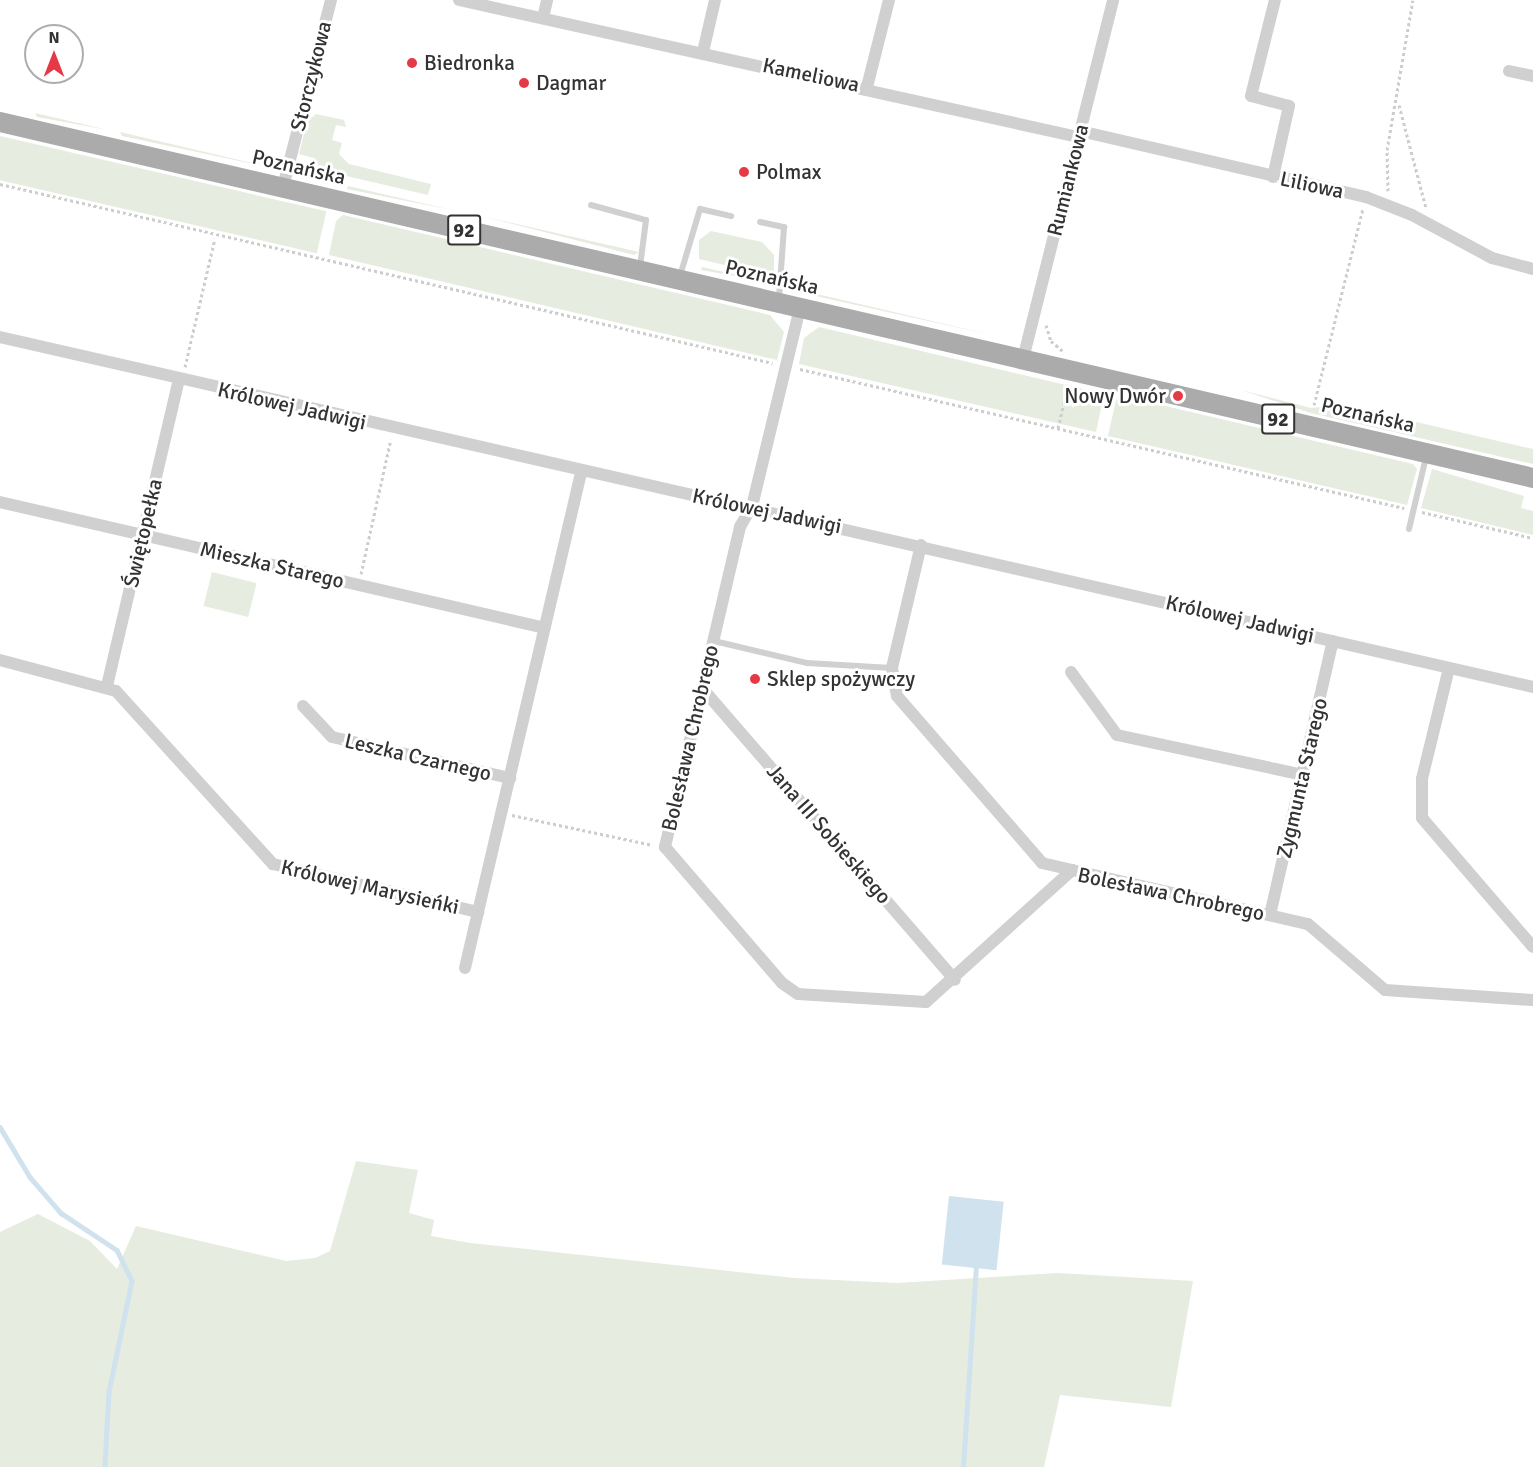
<!DOCTYPE html>
<html>
<head>
<meta charset="utf-8">
<style>
	body { margin:0 }
	#map { position:relative; width:1533px; height:1467px; overflow:hidden; background:#fff; font-family:Signika,sans-serif }
	div>[style] { position:absolute }
	.green>* { inset:0; background:#e6ecdf; transform-origin:0 0 }
	.water>* { inset:0; background:#cfe2ee; transform-origin:0 0 }
	.stream>* { height:4.5px; margin:-2.25px; padding:0 2.25px; transform-origin:2.25px; border-radius:2.25px; background:#cfe2ee }
	.path>* { height:3px; margin-top:-1.5px; transform-origin:0; background:repeating-linear-gradient(90deg,#cdcdcd 0 3px,transparent 0 6px) }
	.lane>* { height:6px; margin:-3px; padding:0 3px; transform-origin:3px; border-radius:3px; background:#d0d0d0 }
	.street>* { height:12px; margin:-6px; padding:0 6px; transform-origin:6px; border-radius:6px; background:#d0d0d0 }
	.primary>* { height:20px; margin:-10px; padding:0 10px; transform-origin:10px; border-radius:10px; background:#ababab }
	.dots>* { width:16px; height:16px; translate:-50% -50%; box-sizing:border-box; border:3px solid #fff; border-radius:50% }
	span { translate:-50% -50%; white-space:nowrap; text-align:center; line-height:1.15; -webkit-text-stroke:6px #fff; paint-order:stroke }
	.shield-label span { padding:2px 4px; background:#fff; border:2px solid; border-radius:4px; -webkit-text-stroke-width:0 }
	.shield-label { font-size:20px; color:#333; font-weight:700 }
	.poi-label { font-size:21px; color:#333 }
	.left { translate:0 -50%; text-align:left }
	.right { translate:-100% -50%; text-align:right }
	.street-label { font-size:21px; color:#333 }
	.north { position:absolute; left:24px; top:24px; width:60px; height:60px; box-sizing:border-box; background:#fff; border:2px solid #adadad; border-radius:50%; rotate:0deg; font-size:16px; font-weight:700; line-height:24px; text-align:center; color:#333 }
	.north::after { content:''; display:block; margin:auto; width:21px; height:27px; background:#e63946; clip-path:polygon(50% 0,100% 100%,50% 72%,0 100%) }
</style>
</head>
<body>
<div id="map">
	<div class="green">
		<div style="clip-path:polygon(35px 113px,108px 130px,37px 117px)"></div>
		<div style="clip-path:polygon(316px 114px,344px 120px,346px 127px,336px 125px,332px 140px,342px 143px,339px 154px,349px 164px,431px 184px,428px 195px,312px 168px,314px 158px,299px 154px,307px 122px)"></div>
		<div style="clip-path:polygon(120px 132px,273px 168px,122px 136px)"></div>
		<div style="left:0;top:136px;width:335px;height:43px;rotate:13deg"></div>
		<div style="clip-path:polygon(348px 186px,452px 210px,347px 189px)"></div>
		<div style="clip-path:polygon(343px 215px,770px 315px,784px 332px,777px 360px,329px 255px,336px 221px)"></div>
		<div style="clip-path:polygon(482px 216px,639px 252px,634px 255px)"></div>
		<div style="clip-path:polygon(711px 231px,762px 242px,774px 255px,774px 271px,763px 274px,699px 259px,699px 240px)"></div>
		<div style="clip-path:polygon(702px 267px,763px 281px,701px 270px)"></div>
		<div style="clip-path:polygon(800px 290px,996px 336px,802px 293px)"></div>
		<div style="clip-path:polygon(819px 327px,1104px 394px,1096px 432px,799px 364px,804px 338px)"></div>
		<div style="clip-path:polygon(1241px 390px,1311px 408px,1343px 405px,1533px 449px,1533px 464px,1311px 413px)"></div>
		<div style="clip-path:polygon(1123px 396px,1413px 464px,1417px 469px,1407px 505px,1108px 436px,1116px 400px)"></div>
		<div style="clip-path:polygon(1432px 469px,1524px 496px,1521px 508px,1533px 511px,1533px 535px,1421px 508px)"></div>
		<div style="left:212px;top:572px;width:46px;height:35px;rotate:14deg"></div>
		<div style="clip-path:polygon(356px 1161px,418px 1170px,409px 1213px,434px 1220px,431px 1236px,470px 1243px,794px 1278px,897px 1283px,1058px 1273px,1193px 1281px,1171px 1407px,1060px 1395px,1044px 1467px,0 1467px,0 1232px,38px 1214px,90px 1241px,117px 1269px,136px 1226px,286px 1261px,315px 1258px,330px 1251px)"></div>
	</div>
	<div class="water">
		<div style="left:949px;top:1196px;width:55px;height:69px;rotate:6deg"></div>
	</div>
	<div class="stream">
		<div style="left:0;top:1127px;width:58px;rotate:59deg"></div>
		<div style="left:30px;top:1177px;width:48px;rotate:49.3deg"></div>
		<div style="left:61px;top:1213px;width:67px;rotate:33.5deg"></div>
		<div style="left:117px;top:1250px;width:34px;rotate:64deg"></div>
		<div style="left:132px;top:1281px;width:113px;rotate:101.7deg"></div>
		<div style="left:109px;top:1392px;width:75px;rotate:93.1deg"></div>
		<div style="left:963px;top:1467px;width:200px;rotate:-86.3deg"></div>
	</div>
	<div class="path">
		<div style="left:1399px;top:105px;width:106px;rotate:75.3deg"></div>
		<div style="left:0;top:184px;width:793px;rotate:13.04deg"></div>
		<div style="left:1388px;top:191px;width:41px;rotate:-91.4deg"></div>
		<div style="left:1387px;top:150px;width:152px;rotate:-80.2deg"></div>
		<div style="left:1046px;top:325px;width:17px;rotate:73deg"></div>
		<div style="left:1051px;top:341px;width:16px;rotate:40deg"></div>
		<div style="left:185px;top:367px;width:132px;rotate:-76.9deg"></div>
		<div style="left:800px;top:369px;width:620px;rotate:12.96deg"></div>
		<div style="left:1314px;top:405px;width:202px;rotate:-76deg"></div>
		<div style="left:1058px;top:428px;width:43px;rotate:-76.6deg"></div>
		<div style="left:1422px;top:512px;width:114px;rotate:13.2deg"></div>
		<div style="left:361px;top:574px;width:138px;rotate:-77.5deg"></div>
		<div style="left:512px;top:815px;width:144px;rotate:12deg"></div>
	</div>
	<div class="lane">
		<div style="left:591px;top:205px;width:57px;rotate:15.3deg"></div>
		<div style="left:646px;top:220px;width:47px;rotate:97.3deg"></div>
		<div style="left:760px;top:222px;width:25px;rotate:12deg"></div>
		<div style="left:784px;top:227px;width:72px;rotate:94deg"></div>
		<div style="left:680px;top:276px;width:70px;rotate:-73.4deg"></div>
		<div style="left:700px;top:209px;width:32px;rotate:13deg"></div>
		<div style="left:1409px;top:529px;width:74px;rotate:-76.7deg"></div>
		<div style="left:714px;top:641px;width:96px;rotate:13.3deg"></div>
		<div style="left:807px;top:663px;width:85px;rotate:3.4deg"></div>
	</div>
	<div class="street">
		<div style="left:459px;top:0;width:634px;rotate:12.48deg"></div>
		<div style="left:543px;top:18px;width:18px;rotate:-77deg"></div>
		<div style="left:703px;top:52px;width:53px;rotate:-77deg"></div>
		<div style="left:1509px;top:71px;width:25px;rotate:12deg"></div>
		<div style="left:867px;top:87px;width:90px;rotate:-75.8deg"></div>
		<div style="left:1080px;top:131px;width:294px;rotate:13deg"></div>
		<div style="left:1366px;top:197px;width:49px;rotate:21.4deg"></div>
		<div style="left:1412px;top:215px;width:91px;rotate:28.3deg"></div>
		<div style="left:1492px;top:258px;width:42px;rotate:15deg"></div>
		<div style="left:1273px;top:177px;width:73px;rotate:-77.3deg"></div>
		<div style="left:1289px;top:106px;width:39px;rotate:-165deg"></div>
		<div style="left:1251px;top:96px;width:99px;rotate:-76deg"></div>
		<div style="left:283px;top:187px;width:193px;rotate:-75.6deg"></div>
		<div style="left:800px;top:308px;width:204px;rotate:103.6deg"></div>
		<div style="left:752px;top:506px;width:24px;rotate:120deg"></div>
		<div style="left:740px;top:527px;width:329px;rotate:103.2deg"></div>
		<div style="left:665px;top:847px;width:179px;rotate:49.3deg"></div>
		<div style="left:782px;top:983px;width:19px;rotate:35deg"></div>
		<div style="left:798px;top:994px;width:128px;rotate:3.6deg"></div>
		<div style="left:926px;top:1002px;width:197px;rotate:-42.1deg"></div>
		<div style="left:1072px;top:870px;width:242px;rotate:12.9deg"></div>
		<div style="left:1308px;top:924px;width:101px;rotate:40.6deg"></div>
		<div style="left:1385px;top:990px;width:148px;rotate:3.9deg"></div>
		<div style="left:0;top:337px;width:1572px;rotate:12.86deg"></div>
		<div style="left:1023px;top:359px;width:370px;rotate:-75.9deg"></div>
		<div style="left:0;top:502px;width:559px;rotate:13.02deg"></div>
		<div style="left:921px;top:545px;width:126px;rotate:103.3deg"></div>
		<div style="left:892px;top:668px;width:28px;rotate:80deg"></div>
		<div style="left:897px;top:696px;width:221px;rotate:49deg"></div>
		<div style="left:1042px;top:863px;width:31px;rotate:13deg"></div>
		<div style="left:0;top:660px;width:120px;rotate:15deg"></div>
		<div style="left:116px;top:691px;width:234px;rotate:47.8deg"></div>
		<div style="left:273px;top:864px;width:211px;rotate:13.2deg"></div>
		<div style="left:478px;top:912px;width:452px;rotate:-76.8deg"></div>
		<div style="left:1449px;top:668px;width:114px;rotate:103.7deg"></div>
		<div style="left:1422px;top:779px;width:39px;rotate:90deg"></div>
		<div style="left:1422px;top:818px;width:170px;rotate:49.3deg"></div>
		<div style="left:1071px;top:672px;width:78px;rotate:53.9deg"></div>
		<div style="left:1117px;top:735px;width:190px;rotate:12.1deg"></div>
		<div style="left:107px;top:686px;width:314px;rotate:-76.8deg"></div>
		<div style="left:702px;top:688px;width:386px;rotate:49.1deg"></div>
		<div style="left:303px;top:706px;width:42px;rotate:46.9deg"></div>
		<div style="left:332px;top:737px;width:183px;rotate:13deg"></div>
		<div style="left:1270px;top:915px;width:281px;rotate:-77.1deg"></div>
		<div style="left:465px;top:968px;width:57px;rotate:-76.9deg"></div>
	</div>
	<div class="primary">
		<div style="left:0;top:122px;width:1574px;rotate:13.07deg"></div>
	</div>
	<div class="dots">
		<div style="left:412px;top:63px;background:#e63946"></div>
		<div style="left:524px;top:83px;background:#e63946"></div>
		<div style="left:744px;top:172px;background:#e63946"></div>
		<div style="left:1178px;top:396px;background:#e63946"></div>
		<div style="left:755px;top:679px;background:#e63946"></div>
	</div>
	<div class="shield-label">
		<span style="left:464px;top:230px">92</span>
		<span style="left:1278px;top:419px">92</span>
	</div>
	<div class="poi-label">
		<span class="left" style="left:424px;top:63px">Biedronka</span>
		<span class="left" style="left:536px;top:83px">Dagmar</span>
		<span class="left" style="left:756px;top:172px">Polmax</span>
		<span class="right" style="left:1166px;top:396px">Nowy Dwór</span>
		<span class="left" style="left:767px;top:679px">Sklep spożywczy</span>
	</div>
	<div class="street-label">
		<span style="left:811px;top:75px;rotate:12deg">Kameliowa</span>
		<span style="left:311px;top:76px;rotate:-76deg">Storczykowa</span>
		<span style="left:299px;top:167px;rotate:13deg">Poznańska</span>
		<span style="left:1068px;top:180px;rotate:-76deg">Rumiankowa</span>
		<span style="left:1312px;top:185px;rotate:12deg">Liliowa</span>
		<span style="left:772px;top:277px;rotate:13deg">Poznańska</span>
		<span style="left:292px;top:406px;rotate:13deg">Królowej Jadwigi</span>
		<span style="left:1368px;top:415px;rotate:13deg">Poznańska</span>
		<span style="left:767px;top:511px;rotate:12deg">Królowej Jadwigi</span>
		<span style="left:143px;top:533px;rotate:-77deg">Świętopełka</span>
		<span style="left:272px;top:565px;rotate:13deg">Mieszka Starego</span>
		<span style="left:1240px;top:619px;rotate:13deg">Królowej Jadwigi</span>
		<span style="left:690px;top:738px;rotate:-77deg">Bolesława Chrobrego</span>
		<span style="left:418px;top:757px;rotate:13deg">Leszka Czarnego</span>
		<span style="left:1302px;top:778px;rotate:-77deg">Zygmunta Starego</span>
		<span style="left:829px;top:834px;rotate:49deg">Jana III Sobieskiego</span>
		<span style="left:370px;top:887px;rotate:13deg">Królowej Marysieńki</span>
		<span style="left:1171px;top:894px;rotate:12deg">Bolesława Chrobrego</span>
	</div>
	<div class="north">N</div>
</div>
</body>
</html>
